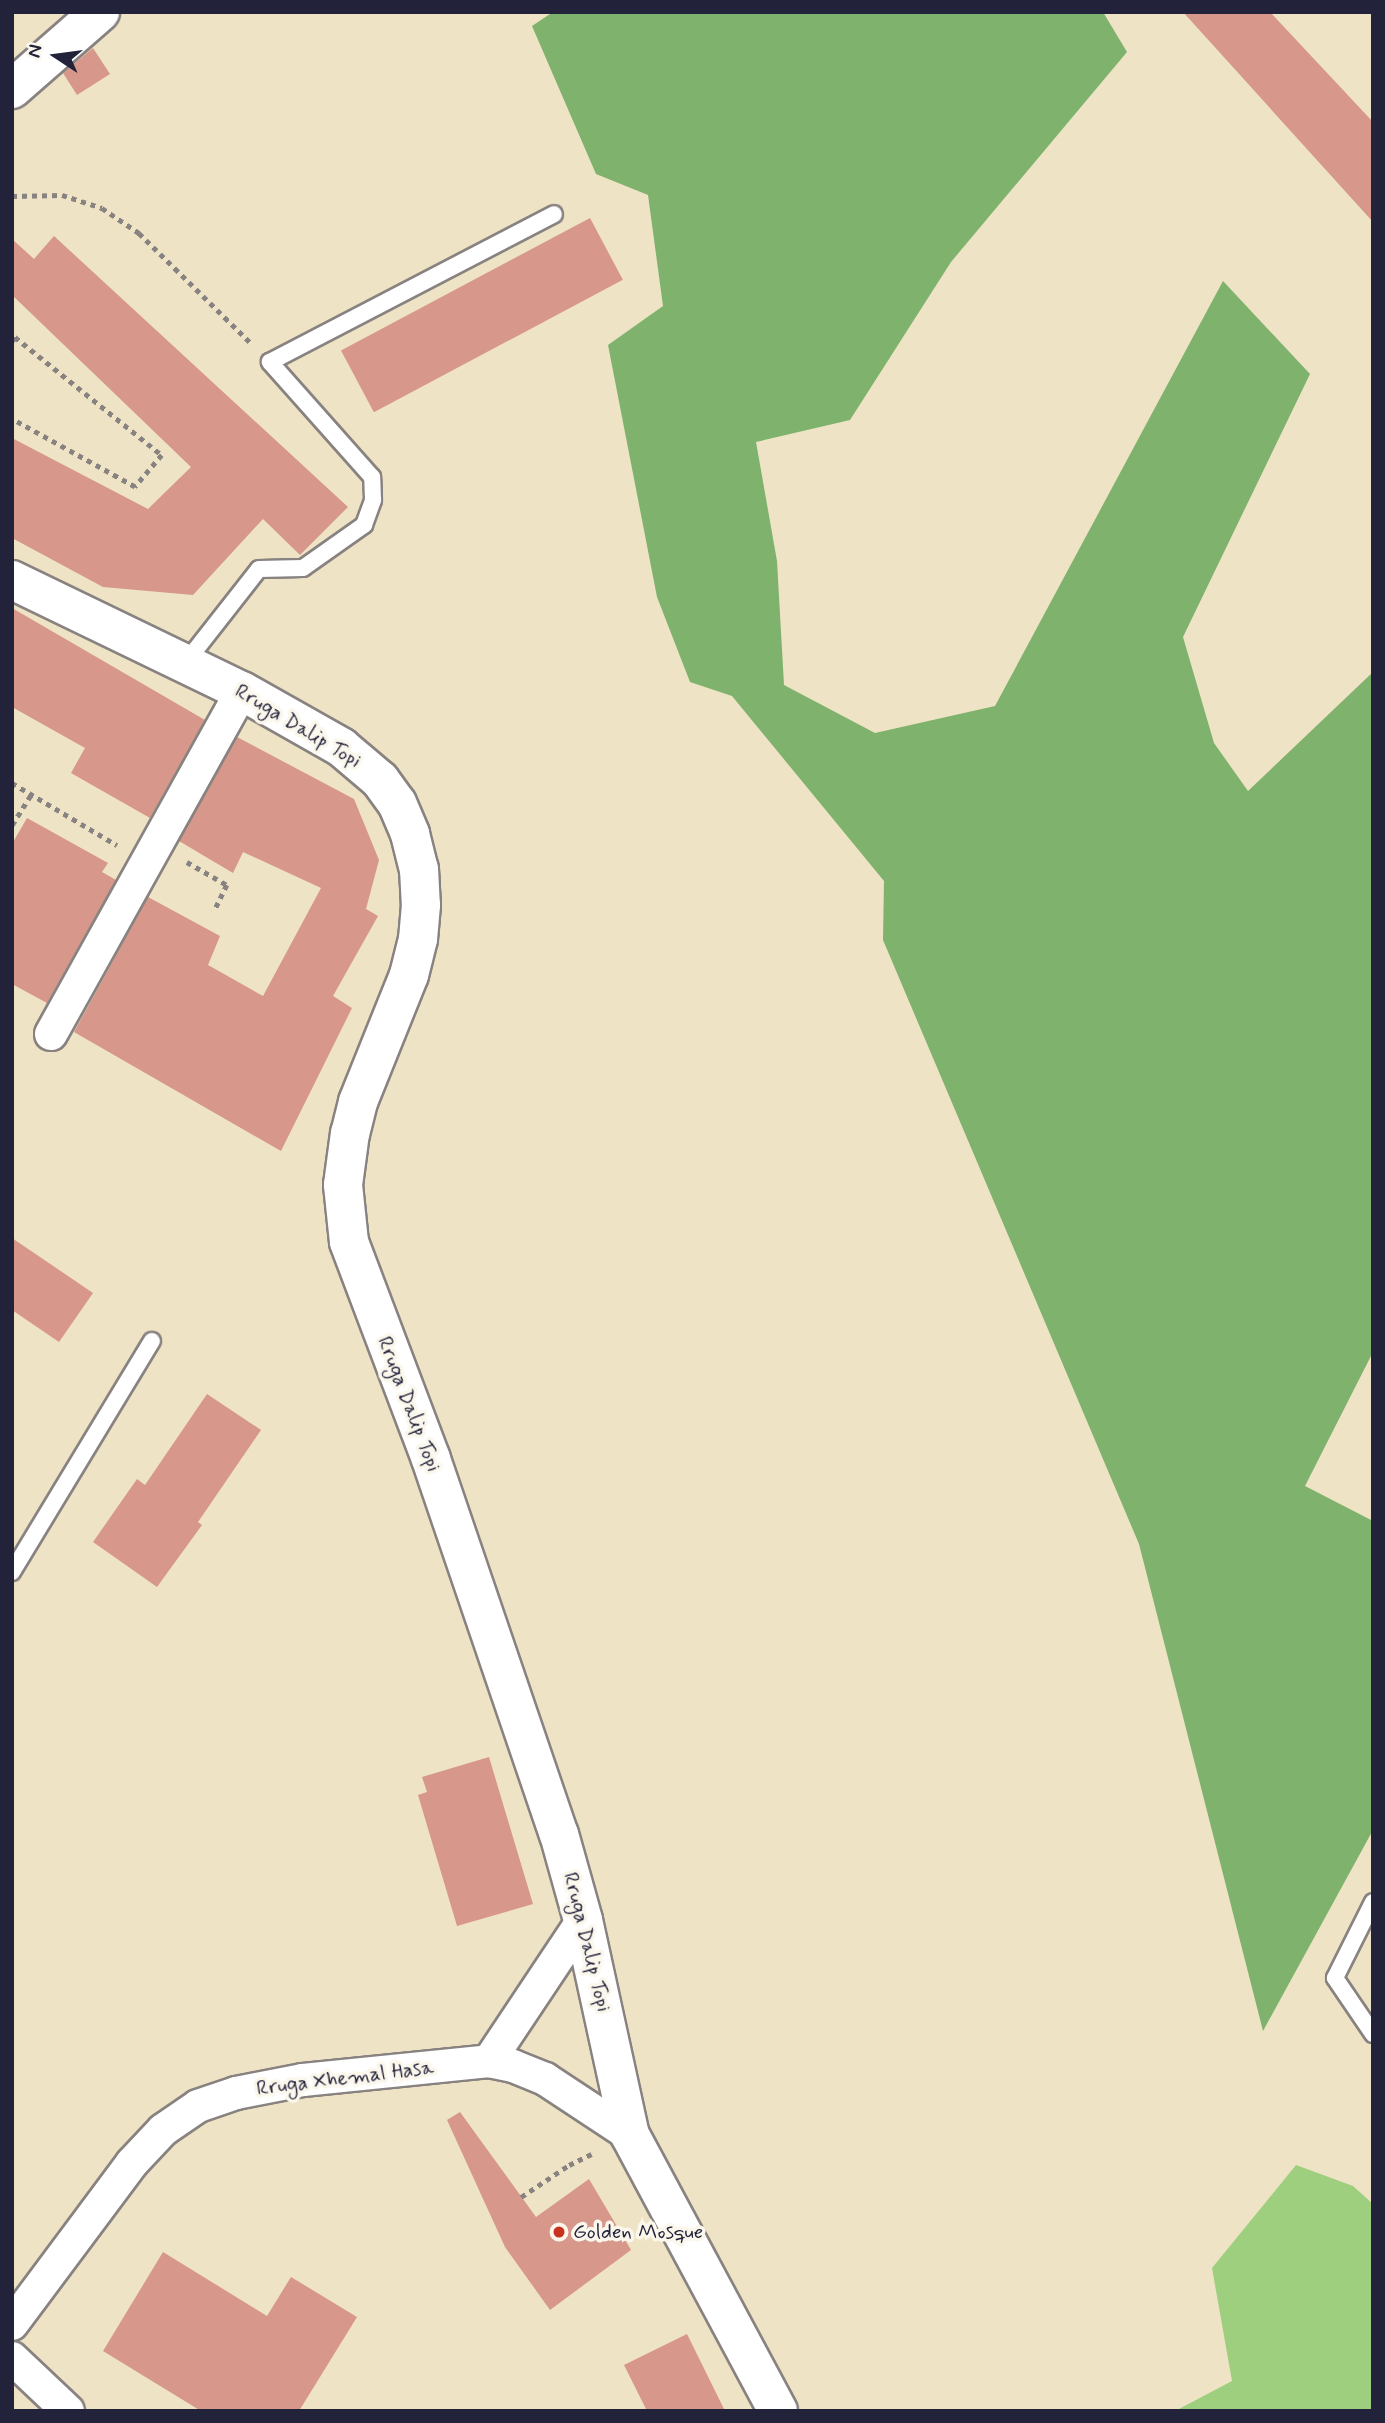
<!DOCTYPE html>
<html>
<head>
<meta charset="utf-8">
<style>
	body { margin:0 }
	#map { position:relative; width:1385px; height:2423px; overflow:hidden; background:#eee3c4; font-family:Mynerve,sans-serif }
	div>[style] { position:absolute }
	.green>* { inset:0; background:#9dcf7e }
	.forest>* { inset:0; background:#7eb26d }
	.building>* { inset:0; background:#d7978a; transform-origin:0 0 }
	.path>* { height:4.5px; margin-top:-2.25px; transform-origin:0; background:repeating-linear-gradient(90deg,#888280 0 5px,transparent 0 10px) }
	.roads { filter:drop-shadow(2px 0 #888280) drop-shadow(-2px 0 #888280) drop-shadow(0 2px #888280) drop-shadow(0 -2px #888280) }
	.service>* { height:16px; margin:-8px; padding:0 8px; transform-origin:8px; border-radius:8px; background:#fff }
	.minor>* { height:32px; margin:-16px; padding:0 16px; transform-origin:16px; border-radius:16px; background:#fff }
	.tertiary>* { height:38px; margin:-19px; padding:0 19px; transform-origin:19px; border-radius:19px; background:#fff }
	.secondary>* { height:38px; margin:-19px; padding:0 19px; transform-origin:19px; border-radius:19px; background:#fff }
	.dots>* { width:19px; height:19px; translate:-50% -50%; box-sizing:border-box; border:4px solid #fbf7ec; border-radius:50% }
	span { translate:-50% -50%; white-space:nowrap; text-align:center; line-height:1.15; -webkit-text-stroke:7px #fbf7ec; paint-order:stroke }
	.street-label { font-size:21px; color:#22223b }
	.poi-label { font-size:21px; color:#22223b }
	.left { translate:0 -50%; text-align:left }
	.frame { position:absolute; inset:0; border:14px solid #22223b; pointer-events:none }
	.north { position:absolute; left:21px; top:21px; width:70px; height:70px; -webkit-text-stroke:5px #fbf7ec; paint-order:stroke; rotate:283deg; font-size:19px; font-weight:700; line-height:28px; text-align:center; color:#22223b }
	.north::after { content:''; display:block; margin:auto; width:24px; height:32px; background:#22223b; clip-path:polygon(50% 0,100% 100%,50% 72%,0 100%) }
</style>
</head>
<body>
<div id="map">
	<div class="green">
		<div style="clip-path:polygon(1296px 2165px,1353px 2186px,1373px 2204px,1373px 2411px,1175px 2411px,1232px 2381px,1212px 2268px)"></div>
	</div>
	<div class="forest">
		<div style="clip-path:polygon(553px 12px,1103px 12px,1127px 52px,951px 262px,850px 420px,756px 442px,777px 561px,784px 685px,875px 733px,995px 706px,1223px 281px,1310px 374px,1183px 637px,1214px 743px,1248px 791px,1373px 672px,1373px 1352px,1305px 1486px,1373px 1521px,1373px 1830px,1263px 2031px,1139px 1544px,883px 940px,884px 881px,732px 696px,690px 682px,657px 597px,608px 345px,663px 306px,648px 195px,596px 174px,532px 26px)"></div>
	</div>
	<div class="building">
		<div style="clip-path:polygon(1183px 12px,1270px 12px,1373px 122px,1373px 222px)"></div>
		<div style="clip-path:polygon(93px 48px,110px 74px,77px 95px,63px 73px)"></div>
		<div style="left:590px;top:218px;width:70px;height:282px;rotate:62deg"></div>
		<div style="clip-path:polygon(54px 236px,348px 507px,300px 555px,263px 519px,193px 595px,103px 587px,12px 538px,12px 438px,148px 509px,191px 467px,12px 295px,12px 239px,34px 259px)"></div>
		<div style="clip-path:polygon(12px 608px,205px 720px,150px 818px,71px 773px,85px 748px,12px 707px)"></div>
		<div style="clip-path:polygon(237px 737px,354px 799px,379px 860px,366px 909px,378px 916px,333px 996px,352px 1008px,281px 1151px,74px 1032px,148px 897px,220px 936px,208px 965px,263px 996px,321px 888px,243px 852px,233px 873px,179px 841px)"></div>
		<div style="clip-path:polygon(27px 818px,108px 863px,102px 872px,116px 880px,47px 1003px,12px 984px,12px 844px)"></div>
		<div style="clip-path:polygon(12px 1238px,93px 1293px,59px 1342px,12px 1310px)"></div>
		<div style="clip-path:polygon(207px 1394px,261px 1430px,198px 1522px,202px 1525px,157px 1587px,93px 1542px,137px 1479px,145px 1485px)"></div>
		<div style="clip-path:polygon(489px 1757px,533px 1904px,457px 1926px,418px 1795px,427px 1792px,422px 1777px)"></div>
		<div style="clip-path:polygon(460px 2112px,536px 2217px,589px 2179px,631px 2250px,550px 2310px,505px 2247px,447px 2120px)"></div>
		<div style="clip-path:polygon(163px 2252px,267px 2316px,291px 2277px,357px 2317px,299px 2411px,201px 2411px,103px 2351px)"></div>
		<div style="clip-path:polygon(687px 2334px,725px 2411px,647px 2411px,624px 2365px)"></div>
	</div>
	<div class="path">
		<div style="left:12px;top:196px;width:50px;rotate:-1.1deg"></div>
		<div style="left:62px;top:195px;width:42px;rotate:18deg"></div>
		<div style="left:102px;top:208px;width:45px;rotate:34deg"></div>
		<div style="left:139px;top:233px;width:158px;rotate:44.5deg"></div>
		<div style="left:12px;top:341px;width:5px;rotate:-53deg"></div>
		<div style="left:15px;top:337px;width:189px;rotate:38.8deg"></div>
		<div style="left:162px;top:455px;width:42px;rotate:130.2deg"></div>
		<div style="left:135px;top:487px;width:141px;rotate:-151.1deg"></div>
		<div style="left:12px;top:783px;width:122px;rotate:30.6deg"></div>
		<div style="left:12px;top:825px;width:36px;rotate:-58deg"></div>
		<div style="left:187px;top:862px;width:46px;rotate:29.9deg"></div>
		<div style="left:227px;top:885px;width:30px;rotate:116deg"></div>
		<div style="left:521px;top:2197px;width:58px;rotate:-33.7deg"></div>
		<div style="left:569px;top:2165px;width:25px;rotate:-26deg"></div>
	</div>
	<div class="roads">
		<div class="service">
			<div style="left:186px;top:662px;width:118px;rotate:-51.9deg"></div>
			<div style="left:259px;top:569px;width:44px;rotate:-1.3deg"></div>
			<div style="left:303px;top:568px;width:75px;rotate:-35.2deg"></div>
			<div style="left:364px;top:525px;width:27px;rotate:-70deg"></div>
			<div style="left:373px;top:500px;width:23px;rotate:-92deg"></div>
			<div style="left:372px;top:477px;width:154px;rotate:-131.6deg"></div>
			<div style="left:270px;top:362px;width:320px;rotate:-27.5deg"></div>
			<div style="left:12px;top:1572px;width:270px;rotate:-58.8deg"></div>
			<div style="left:1373px;top:1902px;width:85px;rotate:116.6deg"></div>
			<div style="left:1335px;top:1978px;width:68px;rotate:55.8deg"></div>
		</div>
		<div class="minor">
			<div style="left:51px;top:1034px;width:393px;rotate:-60.9deg"></div>
			<div style="left:489px;top:2061px;width:169px;rotate:-56.3deg"></div>
			<div style="left:12px;top:2324px;width:201px;rotate:-53.3deg"></div>
			<div style="left:132px;top:2163px;width:45px;rotate:-46.8deg"></div>
			<div style="left:163px;top:2130px;width:42px;rotate:-34.4deg"></div>
			<div style="left:198px;top:2106px;width:40px;rotate:-18.9deg"></div>
			<div style="left:236px;top:2093px;width:68px;rotate:-11deg"></div>
			<div style="left:303px;top:2080px;width:187px;rotate:-5.8deg"></div>
			<div style="left:489px;top:2061px;width:25px;rotate:12deg"></div>
			<div style="left:513px;top:2066px;width:35px;rotate:22deg"></div>
			<div style="left:545px;top:2079px;width:102px;rotate:33.4deg"></div>
			<div style="left:12px;top:2358px;width:77px;rotate:43.4deg"></div>
		</div>
		<div class="tertiary">
			<div style="left:12px;top:580px;width:255px;rotate:25.8deg"></div>
			<div style="left:242px;top:691px;width:114px;rotate:29.5deg"></div>
			<div style="left:341px;top:747px;width:51px;rotate:40.2deg"></div>
			<div style="left:380px;top:780px;width:29px;rotate:54deg"></div>
			<div style="left:397px;top:803px;width:34px;rotate:67deg"></div>
			<div style="left:410px;top:834px;width:36px;rotate:76deg"></div>
			<div style="left:419px;top:869px;width:36px;rotate:87deg"></div>
			<div style="left:421px;top:905px;width:34px;rotate:95deg"></div>
			<div style="left:418px;top:939px;width:37px;rotate:104deg"></div>
			<div style="left:409px;top:975px;width:137px;rotate:111.9deg"></div>
			<div style="left:358px;top:1102px;width:32px;rotate:104deg"></div>
			<div style="left:350px;top:1133px;width:52px;rotate:97.7deg"></div>
			<div style="left:343px;top:1185px;width:57px;rotate:84deg"></div>
			<div style="left:349px;top:1242px;width:232px;rotate:69.3deg"></div>
			<div style="left:431px;top:1459px;width:396px;rotate:71.2deg"></div>
			<div style="left:559px;top:1834px;width:89px;rotate:74.4deg"></div>
			<div style="left:583px;top:1920px;width:220px;rotate:77.7deg"></div>
			<div style="left:630px;top:2135px;width:313px;rotate:61.8deg"></div>
		</div>
		<div class="secondary">
			<div style="left:12px;top:89px;width:117px;rotate:-41.2deg"></div>
		</div>
	</div>
	<div class="dots">
		<div style="left:559px;top:2232px;background:#c8321e"></div>
	</div>
	<div class="street-label">
		<span style="left:298px;top:726px;rotate:31deg">Rruga Dalip Topi</span>
		<span style="left:409px;top:1404px;rotate:69deg">Rruga Dalip Topi</span>
		<span style="left:587px;top:1942px;rotate:76deg">Rruga Dalip Topi</span>
		<span style="left:345px;top:2078px;rotate:-7deg">Rruga Xhemal Hasa</span>
	</div>
	<div class="poi-label">
		<span class="left" style="left:573px;top:2232px">Golden Mosque</span>
	</div>
	<div class="frame"></div>
	<div class="north">N</div>
</div>
</body>
</html>
